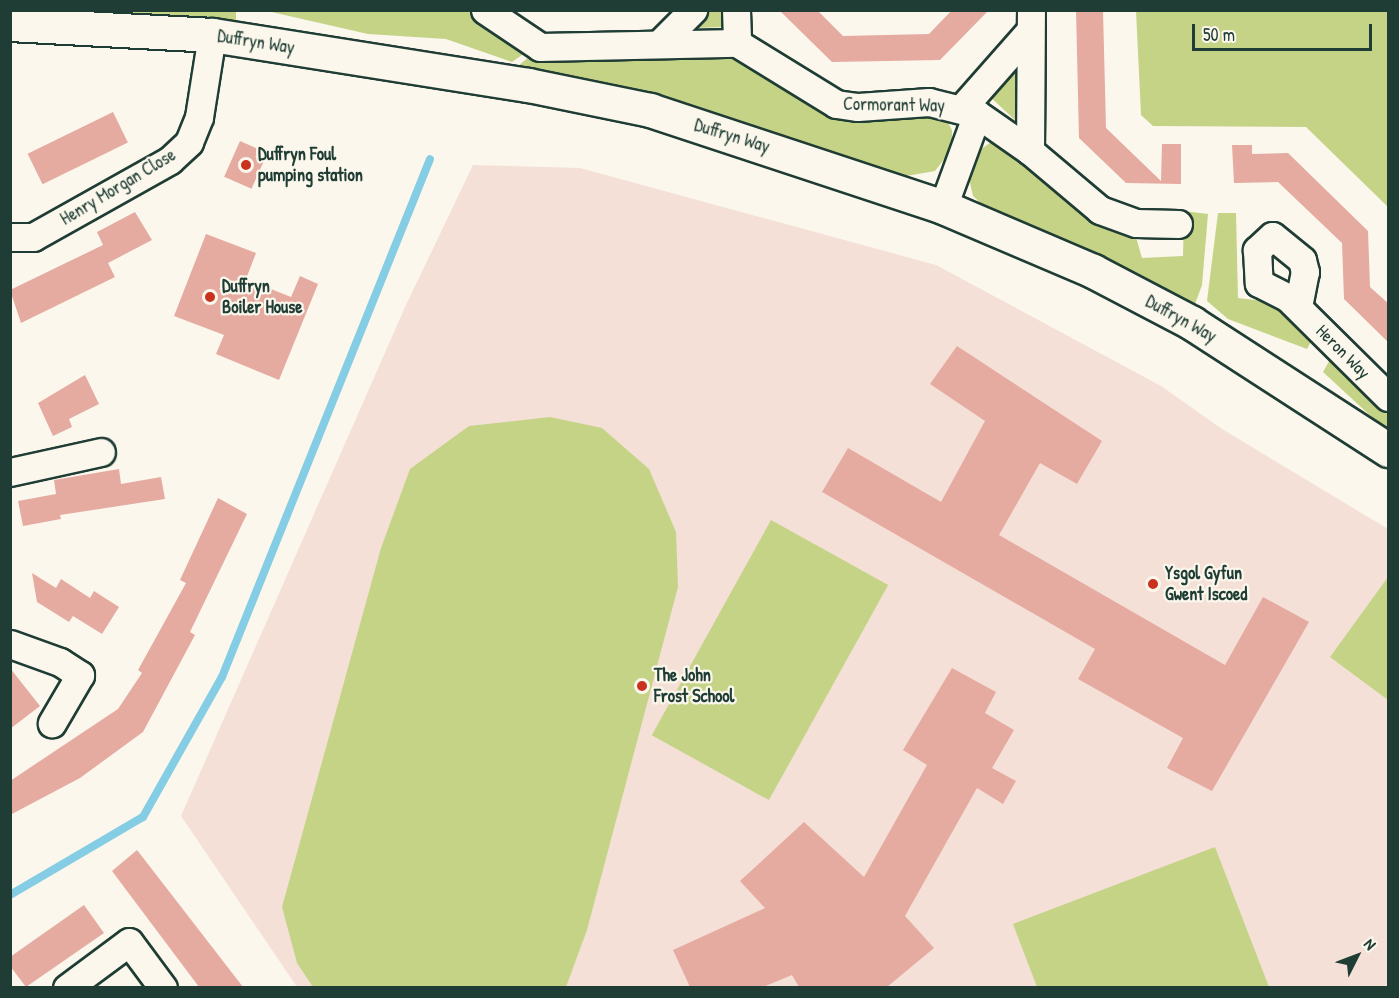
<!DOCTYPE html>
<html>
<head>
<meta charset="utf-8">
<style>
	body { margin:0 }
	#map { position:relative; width:1399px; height:998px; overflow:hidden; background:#fbf7ec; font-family:"Patrick Hand",sans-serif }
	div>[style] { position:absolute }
	.built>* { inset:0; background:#f4e0d6 }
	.green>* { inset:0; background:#c5d387; transform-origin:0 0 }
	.stream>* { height:8px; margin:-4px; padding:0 4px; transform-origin:4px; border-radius:4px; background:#84cde5 }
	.building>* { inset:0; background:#e5aba1; transform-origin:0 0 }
	.roads { filter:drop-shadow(2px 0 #1f3d34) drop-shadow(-2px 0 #1f3d34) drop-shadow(0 2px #1f3d34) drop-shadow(0 -2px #1f3d34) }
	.street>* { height:27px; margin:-13.5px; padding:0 13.5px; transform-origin:13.5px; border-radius:13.5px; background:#fbf7ec }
	.secondary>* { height:33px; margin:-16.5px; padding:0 16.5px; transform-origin:16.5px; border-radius:16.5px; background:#fbf7ec }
	.dots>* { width:16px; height:16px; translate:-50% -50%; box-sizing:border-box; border:3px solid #fbf7ec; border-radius:50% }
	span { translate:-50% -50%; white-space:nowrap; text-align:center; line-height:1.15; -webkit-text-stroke:4.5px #fbf7ec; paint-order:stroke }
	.street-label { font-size:18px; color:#1f3d34 }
	.poi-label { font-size:18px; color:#1f3d34; font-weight:700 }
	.left { translate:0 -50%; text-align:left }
	.frame { position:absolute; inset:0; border:12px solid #1f3d34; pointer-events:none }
	.north { position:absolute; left:1327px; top:926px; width:60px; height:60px; -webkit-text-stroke:4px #fbf7ec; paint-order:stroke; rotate:48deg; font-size:16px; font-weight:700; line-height:24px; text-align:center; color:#1f3d34 }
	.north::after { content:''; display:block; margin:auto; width:21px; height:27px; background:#1f3d34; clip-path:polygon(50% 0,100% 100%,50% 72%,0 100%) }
	.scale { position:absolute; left:1192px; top:24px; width:180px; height:27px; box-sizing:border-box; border:3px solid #1f3d34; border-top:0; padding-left:8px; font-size:18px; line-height:21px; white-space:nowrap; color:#1f3d34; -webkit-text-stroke:4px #fbf7ec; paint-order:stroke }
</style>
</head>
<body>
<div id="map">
	<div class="built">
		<div style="clip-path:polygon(473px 165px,580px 168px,936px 265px,1161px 386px,1222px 429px,1388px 529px,1388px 987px,297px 987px,181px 816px,406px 305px)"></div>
	</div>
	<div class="green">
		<div style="clip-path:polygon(20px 11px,236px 11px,236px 28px)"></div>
		<div style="clip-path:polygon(267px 11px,470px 11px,494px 30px,532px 48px,512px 62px,446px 39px,368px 34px)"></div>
		<div style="clip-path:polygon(707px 11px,726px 11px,724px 27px,694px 28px,694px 22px)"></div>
		<div style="clip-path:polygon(1136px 11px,1388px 11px,1388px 207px,1306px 127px,1153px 126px,1141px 115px)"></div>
		<div style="clip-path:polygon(537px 50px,732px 54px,802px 97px,932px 109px,946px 119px,952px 130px,952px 149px,935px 171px,906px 176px,691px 107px,517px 67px)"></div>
		<div style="clip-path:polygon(1018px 61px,1021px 117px,1016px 121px,986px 93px)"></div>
		<div style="clip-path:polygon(994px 140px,1136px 237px,1142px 258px,1183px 256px,1184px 211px,1208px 214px,1202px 285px,1195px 304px,1189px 305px,984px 206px,973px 196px,968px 174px,977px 152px)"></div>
		<div style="clip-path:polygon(1218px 213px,1236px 213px,1238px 298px,1273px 302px,1313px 338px,1307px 349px,1228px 319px,1207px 301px)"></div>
		<div style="clip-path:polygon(1332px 356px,1388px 409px,1388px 432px,1323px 372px)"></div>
		<div style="clip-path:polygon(550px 417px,602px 428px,649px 469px,676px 532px,678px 587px,587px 930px,566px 987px,313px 987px,297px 963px,282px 907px,381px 548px,410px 469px,469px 426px)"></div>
		<div style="left:771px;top:520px;width:134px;height:246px;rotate:29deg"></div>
		<div style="clip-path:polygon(1388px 577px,1388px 700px,1330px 657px)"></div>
		<div style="clip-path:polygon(1215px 847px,1269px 987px,1037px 987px,1013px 924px)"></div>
	</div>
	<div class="stream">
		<div style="left:10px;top:895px;width:154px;rotate:-30.4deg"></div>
		<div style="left:143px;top:817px;width:161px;rotate:-60.6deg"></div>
		<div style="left:222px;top:677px;width:558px;rotate:-68.12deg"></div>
	</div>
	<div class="building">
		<div style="clip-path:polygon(779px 10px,817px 10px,843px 36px,929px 34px,952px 10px,989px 10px,940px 60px,832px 62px)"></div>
		<div style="clip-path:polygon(1076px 10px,1103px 10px,1106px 128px,1161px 181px,1162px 144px,1181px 144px,1181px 184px,1126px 183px,1079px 138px)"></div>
		<div style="left:113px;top:112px;width:34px;height:95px;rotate:64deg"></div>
		<div style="left:240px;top:141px;width:30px;height:39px;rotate:24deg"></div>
		<div style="clip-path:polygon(1232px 145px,1252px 145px,1252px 154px,1288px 153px,1368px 231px,1370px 287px,1389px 304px,1389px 343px,1344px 299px,1342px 243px,1278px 182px,1234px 183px)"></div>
		<div style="clip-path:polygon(135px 212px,152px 240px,108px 263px,115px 277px,21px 323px,10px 290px,103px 245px,97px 232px)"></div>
		<div style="clip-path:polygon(206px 234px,256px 253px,246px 279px,291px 297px,300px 276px,318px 284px,279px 380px,216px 354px,224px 335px,174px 316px)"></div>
		<div style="clip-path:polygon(957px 346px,1102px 441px,1077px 484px,1040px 463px,999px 535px,1225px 665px,1263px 597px,1309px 622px,1212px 791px,1167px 768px,1183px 738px,1078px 679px,1095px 649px,822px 492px,848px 448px,941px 502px,985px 421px,930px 384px)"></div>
		<div style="clip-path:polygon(85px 375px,99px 404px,69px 419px,72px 427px,53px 436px,38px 403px)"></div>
		<div style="clip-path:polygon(119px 469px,121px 484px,161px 477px,165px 499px,60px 515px,61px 519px,23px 526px,18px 501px,56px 494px,54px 480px)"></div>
		<div style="clip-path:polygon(218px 498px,247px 514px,190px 632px,195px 635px,143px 732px,80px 778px,10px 815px,10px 781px,118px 709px,142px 673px,138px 670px,186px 583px,180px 580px)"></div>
		<div style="clip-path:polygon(32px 573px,56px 588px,61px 579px,90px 598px,94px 591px,119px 607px,102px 634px,73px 616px,69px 622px,37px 602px)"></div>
		<div style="clip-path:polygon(10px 668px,40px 706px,10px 729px)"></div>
		<div style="clip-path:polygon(952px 668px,996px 692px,985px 713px,1014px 730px,992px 768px,1016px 781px,1003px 804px,977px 788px,905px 916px,934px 948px,887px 987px,799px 987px,792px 975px,763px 987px,690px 987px,673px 950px,765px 908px,740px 881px,804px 822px,864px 877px,927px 765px,903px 750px)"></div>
		<div style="clip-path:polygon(137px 850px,168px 890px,243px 987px,199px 987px,112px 871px)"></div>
		<div style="clip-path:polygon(84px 905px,104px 933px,26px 987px,10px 966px,10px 957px)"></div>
	</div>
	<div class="roads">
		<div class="street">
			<div style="left:485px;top:10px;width:66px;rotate:33.9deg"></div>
			<div style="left:540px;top:47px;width:197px;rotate:-1.2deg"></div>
			<div style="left:737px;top:43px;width:116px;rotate:31.6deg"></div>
			<div style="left:836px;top:104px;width:22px;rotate:8deg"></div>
			<div style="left:858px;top:107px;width:71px;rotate:-4deg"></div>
			<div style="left:929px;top:102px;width:49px;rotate:14deg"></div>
			<div style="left:977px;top:114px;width:99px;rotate:110.1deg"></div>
			<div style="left:736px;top:10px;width:33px;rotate:88deg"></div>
			<div style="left:660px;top:43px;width:47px;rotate:-45deg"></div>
			<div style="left:962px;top:108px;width:101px;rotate:-48.6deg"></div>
			<div style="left:977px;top:114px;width:65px;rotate:34.9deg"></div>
			<div style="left:1030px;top:151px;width:92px;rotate:40.1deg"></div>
			<div style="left:1100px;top:210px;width:38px;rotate:20deg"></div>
			<div style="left:1136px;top:223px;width:42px;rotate:1.4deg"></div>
			<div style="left:1030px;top:151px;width:141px;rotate:-89.6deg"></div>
			<div style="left:10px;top:237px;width:23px"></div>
			<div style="left:33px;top:237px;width:157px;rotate:-29.3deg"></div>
			<div style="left:170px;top:160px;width:26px;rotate:-43deg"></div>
			<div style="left:189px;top:142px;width:27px;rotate:-68deg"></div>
			<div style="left:199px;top:117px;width:83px;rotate:-81deg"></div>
			<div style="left:1298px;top:307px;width:36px;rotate:-79deg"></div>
			<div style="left:1305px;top:272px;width:12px;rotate:-104deg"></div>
			<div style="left:1302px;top:260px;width:38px;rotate:-141deg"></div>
			<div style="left:1272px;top:236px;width:21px;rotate:137deg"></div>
			<div style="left:1257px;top:250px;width:33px;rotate:87deg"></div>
			<div style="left:1259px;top:283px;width:31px;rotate:27deg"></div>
			<div style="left:1287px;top:297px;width:142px;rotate:44.7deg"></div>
			<div style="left:10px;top:472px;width:93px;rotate:-12.4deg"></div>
			<div style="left:10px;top:644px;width:53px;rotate:19.8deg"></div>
			<div style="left:60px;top:662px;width:24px;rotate:33deg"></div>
			<div style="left:80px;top:675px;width:56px;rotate:120.3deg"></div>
			<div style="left:67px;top:988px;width:77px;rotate:-36.6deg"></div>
			<div style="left:129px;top:942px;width:57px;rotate:53.5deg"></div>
		</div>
		<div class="secondary">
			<div style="left:10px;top:24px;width:202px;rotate:3.1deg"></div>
			<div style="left:212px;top:35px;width:320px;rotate:9deg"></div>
			<div style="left:528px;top:85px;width:125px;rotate:11.6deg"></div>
			<div style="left:650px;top:110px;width:309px;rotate:18.3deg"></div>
			<div style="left:943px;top:207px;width:163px;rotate:23.1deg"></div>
			<div style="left:1093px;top:271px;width:112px;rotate:27.7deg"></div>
			<div style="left:1192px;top:323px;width:234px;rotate:32.9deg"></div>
		</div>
	</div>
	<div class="dots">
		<div style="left:246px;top:165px;background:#c8321e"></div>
		<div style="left:210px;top:297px;background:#c8321e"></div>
		<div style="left:1153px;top:584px;background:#c8321e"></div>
		<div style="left:642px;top:686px;background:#c8321e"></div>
	</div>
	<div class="street-label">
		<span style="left:256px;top:42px;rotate:9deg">Duffryn Way</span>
		<span style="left:894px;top:105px;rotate:1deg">Cormorant Way</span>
		<span style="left:732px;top:136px;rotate:17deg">Duffryn Way</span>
		<span style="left:118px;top:187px;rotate:-31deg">Henry Morgan Close</span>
		<span style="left:1181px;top:319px;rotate:29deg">Duffryn Way</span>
		<span style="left:1343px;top:352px;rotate:45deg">Heron Way</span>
	</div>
	<div class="poi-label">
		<span class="left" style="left:258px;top:165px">Duffryn Foul<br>pumping station</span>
		<span class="left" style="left:222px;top:297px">Duffryn<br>Boiler House</span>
		<span class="left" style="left:1165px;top:584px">Ysgol Gyfun<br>Gwent Iscoed</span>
		<span class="left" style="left:654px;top:686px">The John<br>Frost School</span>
	</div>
	<div class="frame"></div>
	<div class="north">N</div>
	<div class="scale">50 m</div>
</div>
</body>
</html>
